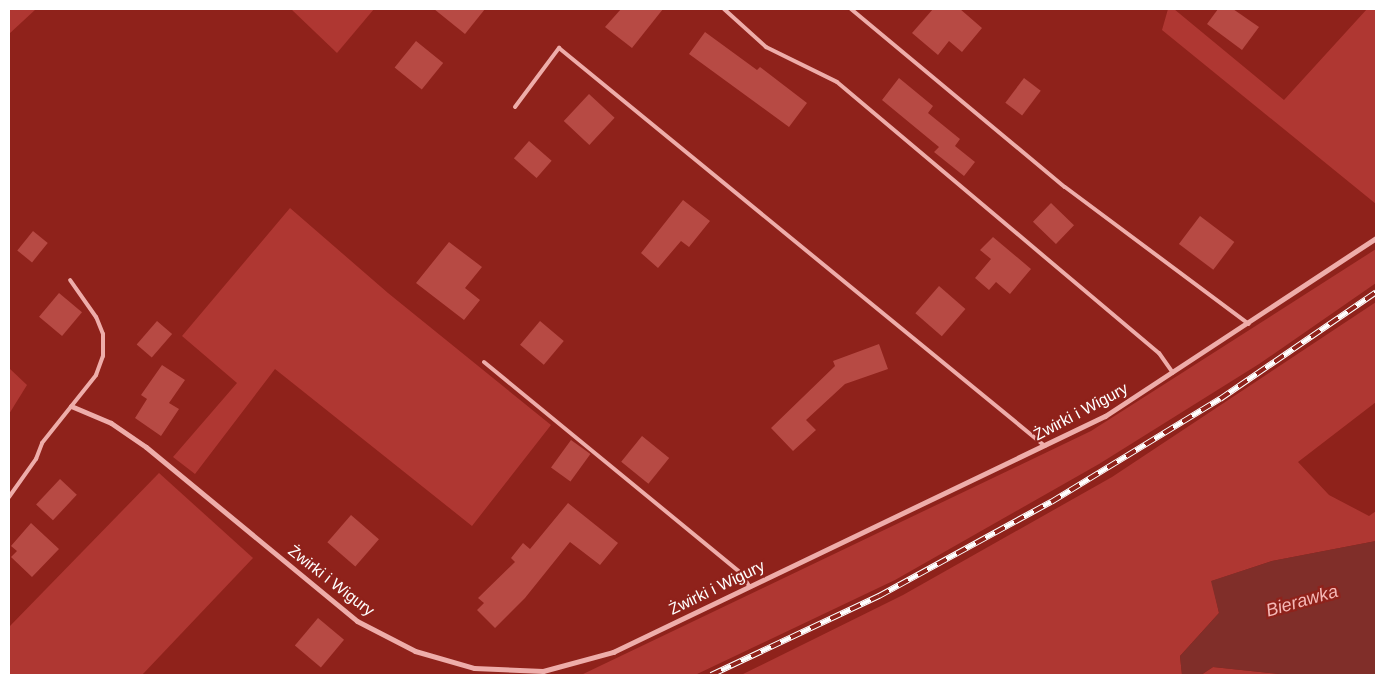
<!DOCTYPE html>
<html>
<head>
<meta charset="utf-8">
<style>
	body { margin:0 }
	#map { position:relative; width:1385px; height:684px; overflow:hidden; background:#8f221b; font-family:Helvetica,sans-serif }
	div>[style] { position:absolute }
	.green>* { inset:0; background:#af3732 }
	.water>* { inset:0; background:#802e29 }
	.building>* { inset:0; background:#b74a44; transform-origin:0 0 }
	.lane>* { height:4px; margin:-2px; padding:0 2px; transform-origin:2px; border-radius:2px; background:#eeadaa }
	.street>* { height:5px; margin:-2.5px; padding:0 2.5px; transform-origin:2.5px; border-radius:2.5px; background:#eeadaa }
	.rail>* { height:5.5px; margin-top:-2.75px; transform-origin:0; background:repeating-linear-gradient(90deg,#8f221b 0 11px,#fff 0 22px); box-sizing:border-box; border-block:1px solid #fff }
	span { translate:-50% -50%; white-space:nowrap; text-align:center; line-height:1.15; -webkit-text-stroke:4.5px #8f221b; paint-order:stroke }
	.street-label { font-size:16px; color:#fff }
	.water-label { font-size:18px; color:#f5b8b6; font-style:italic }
	.frame { position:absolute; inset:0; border:10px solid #fff; pointer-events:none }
</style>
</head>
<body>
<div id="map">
	<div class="green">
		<div style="clip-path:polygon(9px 9px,36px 9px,9px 34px)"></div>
		<div style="clip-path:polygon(291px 9px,374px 9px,337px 53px)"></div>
		<div style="clip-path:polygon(1168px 9px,1174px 9px,1284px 100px,1367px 9px,1376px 9px,1376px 204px,1162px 30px)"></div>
		<div style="clip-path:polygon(290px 208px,388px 293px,551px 425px,472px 526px,275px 369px,195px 474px,173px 457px,237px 383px,182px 336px)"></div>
		<div style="clip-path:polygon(1376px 249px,1376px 283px,1259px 364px,1099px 464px,895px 580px,695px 675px,581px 675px,1091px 431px)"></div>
		<div style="clip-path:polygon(1376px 302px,1376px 402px,1298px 462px,1329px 495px,1369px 516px,1376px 511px,1376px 541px,1272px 561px,1212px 581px,1219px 613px,1180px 656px,1182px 675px,741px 675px,903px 595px,1112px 477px)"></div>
		<div style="clip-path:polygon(9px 368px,27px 385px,9px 414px)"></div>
		<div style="clip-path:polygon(159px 473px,253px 558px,142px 675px,9px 675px,9px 627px)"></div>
		<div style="clip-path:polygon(1213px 667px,1289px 675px,1201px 675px)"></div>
	</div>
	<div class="water">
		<div style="clip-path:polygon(1376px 541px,1376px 675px,1289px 675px,1213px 667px,1201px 675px,1182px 675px,1180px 656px,1219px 613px,1211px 581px,1272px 561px)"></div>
	</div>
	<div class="building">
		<div style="clip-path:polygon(434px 9px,485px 9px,465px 34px)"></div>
		<div style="clip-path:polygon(621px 9px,663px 9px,632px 48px,605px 27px)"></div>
		<div style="clip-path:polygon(933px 9px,960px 9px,982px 28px,962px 52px,949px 41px,938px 55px,912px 33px)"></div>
		<div style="clip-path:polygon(1218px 9px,1233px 9px,1259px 27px,1242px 50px,1207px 24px)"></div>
		<div style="clip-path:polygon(705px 32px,757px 70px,760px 67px,807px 103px,789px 127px,689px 54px)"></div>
		<div style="left:416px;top:41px;width:35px;height:34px;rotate:39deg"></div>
		<div style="clip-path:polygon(899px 78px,933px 106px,928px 113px,960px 139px,955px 146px,975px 162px,964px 176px,934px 152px,939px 147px,882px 100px)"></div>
		<div style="left:1024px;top:78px;width:21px;height:31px;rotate:37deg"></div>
		<div style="left:589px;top:94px;width:35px;height:37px;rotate:43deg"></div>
		<div style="left:529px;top:141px;width:30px;height:23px;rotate:41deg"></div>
		<div style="clip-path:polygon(683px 200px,710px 221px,689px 247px,681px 241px,658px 268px,641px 253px)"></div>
		<div style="left:1051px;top:203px;width:32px;height:26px;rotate:44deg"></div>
		<div style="left:1200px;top:216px;width:43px;height:35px;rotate:37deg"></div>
		<div style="left:33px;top:231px;width:19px;height:25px;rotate:39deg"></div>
		<div style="clip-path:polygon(993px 237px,1031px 269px,1010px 294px,996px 282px,989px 290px,975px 278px,991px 259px,980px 250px)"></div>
		<div style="clip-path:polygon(449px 242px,482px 267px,465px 288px,480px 300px,464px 320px,416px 283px)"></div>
		<div style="left:939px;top:286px;width:35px;height:36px;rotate:41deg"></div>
		<div style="left:59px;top:293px;width:30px;height:31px;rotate:40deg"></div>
		<div style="left:157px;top:321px;width:20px;height:31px;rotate:41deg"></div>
		<div style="left:540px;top:321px;width:31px;height:31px;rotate:40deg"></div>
		<div style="clip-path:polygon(879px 344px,888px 369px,845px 384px,806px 420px,816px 430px,793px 451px,771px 428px,835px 366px,833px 361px)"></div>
		<div style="clip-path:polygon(162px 365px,185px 380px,169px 403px,179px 409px,161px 436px,135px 418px,147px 399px,141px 395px)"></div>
		<div style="left:642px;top:436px;width:35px;height:33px;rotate:39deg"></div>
		<div style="left:571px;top:440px;width:24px;height:34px;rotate:36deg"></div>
		<div style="left:60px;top:479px;width:23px;height:35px;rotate:43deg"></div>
		<div style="clip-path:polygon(568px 503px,618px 543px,600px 565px,570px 542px,525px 598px,495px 628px,477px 610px,484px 603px,478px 598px,515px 562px,511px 558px,523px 543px,530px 549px)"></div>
		<div style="left:351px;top:515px;width:37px;height:36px;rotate:41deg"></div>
		<div style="clip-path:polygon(31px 523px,59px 549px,32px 577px,11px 557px,17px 551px,11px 546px)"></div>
		<div style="left:318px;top:618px;width:34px;height:36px;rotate:40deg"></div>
	</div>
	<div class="lane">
		<div style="left:724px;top:9px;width:57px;rotate:42.1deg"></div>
		<div style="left:766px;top:47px;width:79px;rotate:26.2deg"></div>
		<div style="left:837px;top:82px;width:421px;rotate:40.1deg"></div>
		<div style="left:1159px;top:353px;width:24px;rotate:55deg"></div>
		<div style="left:851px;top:9px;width:278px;rotate:39.8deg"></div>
		<div style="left:1065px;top:187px;width:229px;rotate:36.7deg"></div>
		<div style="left:515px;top:107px;width:74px;rotate:-53.3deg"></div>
		<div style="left:559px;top:48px;width:628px;rotate:39.32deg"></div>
		<div style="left:484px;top:362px;width:333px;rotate:39.4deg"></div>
		<div style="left:741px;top:573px;width:15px;rotate:58deg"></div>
		<div style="left:9px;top:497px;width:47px;rotate:-54.6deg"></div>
		<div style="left:36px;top:459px;width:17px;rotate:-69deg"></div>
		<div style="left:42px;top:443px;width:87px;rotate:-51.5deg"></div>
		<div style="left:96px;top:375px;width:20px;rotate:-70deg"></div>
		<div style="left:103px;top:356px;width:22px;rotate:-90deg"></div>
		<div style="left:103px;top:334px;width:18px;rotate:-112deg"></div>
		<div style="left:96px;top:317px;width:45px;rotate:-125.1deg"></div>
	</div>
	<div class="street">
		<div style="left:71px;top:406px;width:43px;rotate:23deg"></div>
		<div style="left:111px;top:423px;width:42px;rotate:34.4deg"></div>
		<div style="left:146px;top:447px;width:273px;rotate:39.5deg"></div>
		<div style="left:357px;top:621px;width:65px;rotate:27.3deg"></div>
		<div style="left:415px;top:651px;width:61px;rotate:16.1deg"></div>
		<div style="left:474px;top:668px;width:69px;rotate:2.5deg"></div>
		<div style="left:543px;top:671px;width:73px;rotate:-15.2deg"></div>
		<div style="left:613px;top:652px;width:546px;rotate:-25.63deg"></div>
		<div style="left:1105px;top:416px;width:324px;rotate:-33.3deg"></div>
	</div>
	<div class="rail">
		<div style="left:711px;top:675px;width:186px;rotate:-25.2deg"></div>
		<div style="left:879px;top:596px;width:196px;rotate:-28.7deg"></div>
		<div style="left:1051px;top:502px;width:198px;rotate:-31.4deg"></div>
		<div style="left:1220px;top:399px;width:189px;rotate:-34.4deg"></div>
	</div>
	<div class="street-label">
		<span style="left:1081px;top:412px;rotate:-28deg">Żwirki i Wigury</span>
		<span style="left:331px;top:581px;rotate:38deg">Żwirki i Wigury</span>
		<span style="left:717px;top:588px;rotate:-26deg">Żwirki i Wigury</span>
	</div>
	<div class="water-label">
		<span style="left:1302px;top:601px;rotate:-16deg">Bierawka</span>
	</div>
	<div class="frame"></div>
</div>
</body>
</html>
